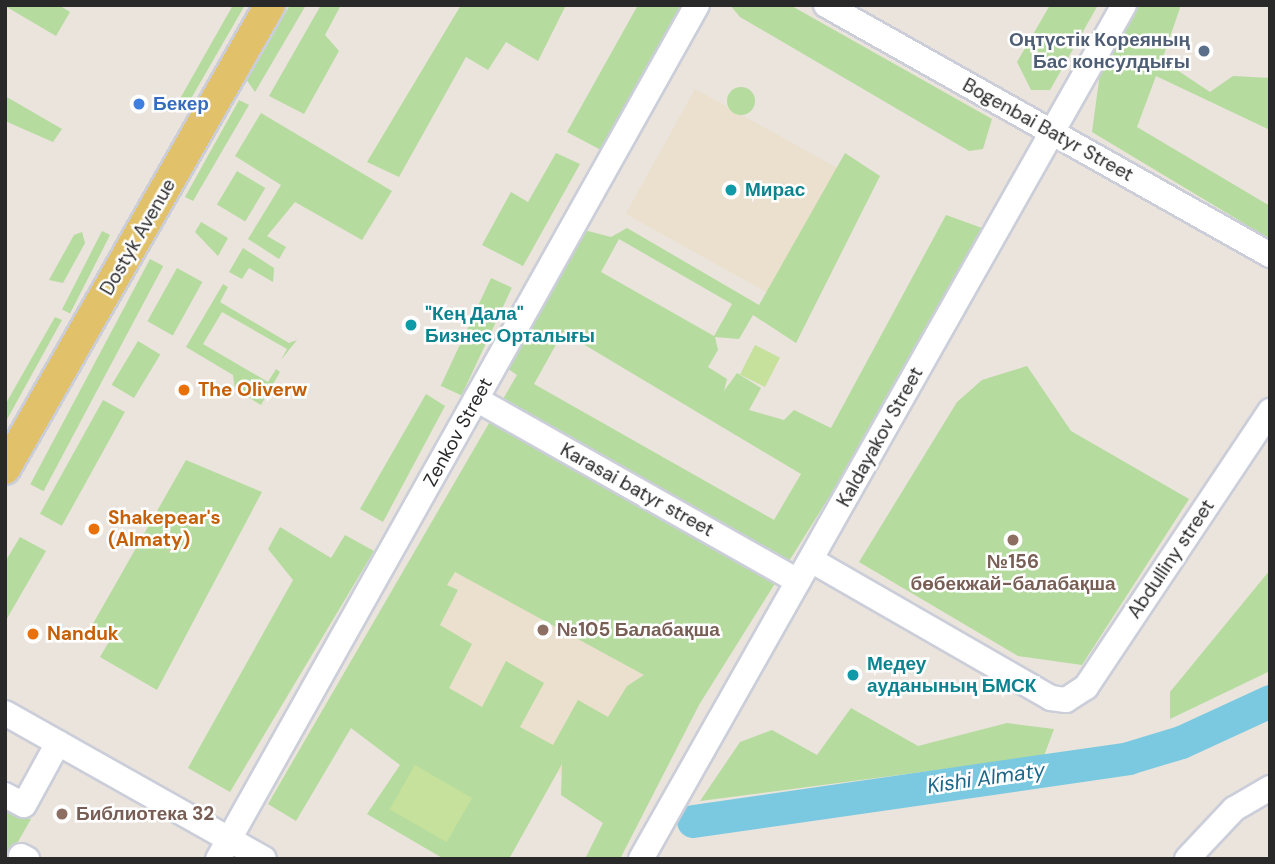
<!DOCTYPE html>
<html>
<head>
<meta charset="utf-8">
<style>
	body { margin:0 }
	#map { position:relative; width:1275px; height:864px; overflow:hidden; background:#eae4dc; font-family:"DM Sans",sans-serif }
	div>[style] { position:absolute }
	.education>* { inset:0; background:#eae0cd; transform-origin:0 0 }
	.green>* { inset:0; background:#b5db9e; transform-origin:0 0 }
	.round { border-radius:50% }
	.pitch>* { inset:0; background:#c5e19b; transform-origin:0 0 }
	.river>* { height:33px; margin:-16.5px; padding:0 16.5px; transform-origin:16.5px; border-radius:16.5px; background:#7ac9e1 }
	.roads { filter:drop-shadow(2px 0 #cbced9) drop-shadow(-2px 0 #cbced9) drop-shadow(0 2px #cbced9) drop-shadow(0 -2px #cbced9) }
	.minor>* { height:24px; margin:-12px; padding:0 12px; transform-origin:12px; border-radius:12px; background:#fff }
	.major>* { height:30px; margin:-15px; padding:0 15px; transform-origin:15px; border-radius:15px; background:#e1c26a }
	.dots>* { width:19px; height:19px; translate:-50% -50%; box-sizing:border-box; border:4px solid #fff; border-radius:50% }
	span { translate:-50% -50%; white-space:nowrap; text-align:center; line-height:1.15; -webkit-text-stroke:5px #fff; paint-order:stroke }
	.service-label { font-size:19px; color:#4e5e75; font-weight:700 }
	.right { translate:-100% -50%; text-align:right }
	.shop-label { font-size:19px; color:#366cbe; font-weight:700 }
	.left { translate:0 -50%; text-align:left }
	.street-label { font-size:19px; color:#292929 }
	.culture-label { font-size:19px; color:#0d838f; font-weight:700 }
	.food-label { font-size:19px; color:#c56008; font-weight:700 }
	.education-label { font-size:19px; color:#785e54; font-weight:700 }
	.water-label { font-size:21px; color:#1c678a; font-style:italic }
	.frame { position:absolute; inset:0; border:7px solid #292929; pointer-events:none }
</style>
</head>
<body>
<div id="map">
	<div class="education">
		<div style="left:695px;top:89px;width:200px;height:143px;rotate:29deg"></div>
		<div style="left:478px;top:458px;width:286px;height:236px;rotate:29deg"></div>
	</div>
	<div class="green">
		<div style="clip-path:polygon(59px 5px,70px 12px,56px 36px,5px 6px)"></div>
		<div style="clip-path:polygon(233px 5px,245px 5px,185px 109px,177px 104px)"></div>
		<div style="clip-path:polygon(290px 5px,306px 5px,255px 92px,246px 79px)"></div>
		<div style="clip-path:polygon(321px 5px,341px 5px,325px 35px,339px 51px,304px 114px,269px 96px)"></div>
		<div style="clip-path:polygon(461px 5px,566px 5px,538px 61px,506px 42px,488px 70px,466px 57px,399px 177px,367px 162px)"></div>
		<div style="clip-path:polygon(638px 5px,681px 5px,601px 150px,567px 132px)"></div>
		<div style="clip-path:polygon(730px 5px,790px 5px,992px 119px,983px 149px,969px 151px,740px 17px)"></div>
		<div style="clip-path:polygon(1050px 5px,1098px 5px,1050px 90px,1031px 90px,1017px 62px)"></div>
		<div style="clip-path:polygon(1136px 5px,1181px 5px,1162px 60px,1210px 92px,1233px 76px,1270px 78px,1270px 130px,1156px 76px,1137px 127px,1270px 206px,1270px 239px,1092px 132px,1100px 73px)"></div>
		<div class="round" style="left:727px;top:87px;width:28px;height:28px"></div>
		<div style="clip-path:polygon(5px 96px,62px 129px,53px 142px,5px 121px)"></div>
		<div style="clip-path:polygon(239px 100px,249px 105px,193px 201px,185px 197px)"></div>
		<div style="clip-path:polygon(261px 113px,392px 191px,362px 240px,295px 202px,267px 236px,286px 247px,279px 259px,248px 239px,281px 185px,235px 156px)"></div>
		<div style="clip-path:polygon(556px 153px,580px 164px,523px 266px,482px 245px,511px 192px,528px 202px)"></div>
		<div style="clip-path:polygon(evenodd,845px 153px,880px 176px,796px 343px,753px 315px,739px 339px,715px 337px,718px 350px,708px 367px,727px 379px,724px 391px,737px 373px,761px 388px,749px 410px,784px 420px,794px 410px,831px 428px,946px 215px,982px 228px,831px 494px,699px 705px,620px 859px,585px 859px,603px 823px,561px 795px,562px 764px,509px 859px,444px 859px,367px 814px,400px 765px,351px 728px,296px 821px,268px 804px,517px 375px,504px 366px,580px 229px,611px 237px,627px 228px,759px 305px,845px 153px,619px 239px,732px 304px,714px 336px,601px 272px,619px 239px,845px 153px,563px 332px,801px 474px,774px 520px,534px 384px,563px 332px,845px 153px,455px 572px,644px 675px,627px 686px,608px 717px,578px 700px,553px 745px,520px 727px,544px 683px,506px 661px,482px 707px,449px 688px,472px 644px,440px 625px,458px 590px,447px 585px,455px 572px)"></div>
		<div style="left:237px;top:171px;width:33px;height:39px;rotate:31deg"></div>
		<div style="clip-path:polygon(201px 222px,228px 238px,218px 256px,195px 232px)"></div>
		<div style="left:102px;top:231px;width:9px;height:88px;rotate:27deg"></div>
		<div style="clip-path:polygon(82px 232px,85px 243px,63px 283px,49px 280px,74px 235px)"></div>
		<div style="clip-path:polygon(243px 248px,274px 268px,273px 282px,249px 268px,242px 279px,229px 272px)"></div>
		<div style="left:150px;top:259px;width:15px;height:255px;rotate:28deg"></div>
		<div style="left:177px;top:268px;width:29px;height:61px;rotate:29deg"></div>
		<div style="left:491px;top:278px;width:23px;height:119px;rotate:25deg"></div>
		<div style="clip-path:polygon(223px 284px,228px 287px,220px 302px,289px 343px,297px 340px,281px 360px,287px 349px,222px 312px,203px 344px,268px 382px,276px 369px,280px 372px,261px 405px,235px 389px,233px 375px,186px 347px)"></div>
		<div style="clip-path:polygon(55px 317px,62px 320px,5px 423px,5px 405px)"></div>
		<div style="left:138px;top:341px;width:26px;height:51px;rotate:31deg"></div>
		<div style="clip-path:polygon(1027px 366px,1071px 431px,1189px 499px,1082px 665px,1018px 656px,859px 562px,957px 402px,982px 380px)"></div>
		<div style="clip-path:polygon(426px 394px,445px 406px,383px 522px,360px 509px)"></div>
		<div style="left:103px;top:400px;width:25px;height:130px;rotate:29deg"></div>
		<div style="clip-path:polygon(186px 460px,262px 492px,157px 690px,100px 657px,110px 640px,90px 629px)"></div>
		<div style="clip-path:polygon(280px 527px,331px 558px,345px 535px,374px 551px,230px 792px,188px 768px,293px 580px,268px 549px)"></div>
		<div style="clip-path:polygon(20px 537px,46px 551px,5px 622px,5px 562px)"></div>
		<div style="clip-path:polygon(1270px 570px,1270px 671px,1170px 719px,1170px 692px)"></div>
		<div style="clip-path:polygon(851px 708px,918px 746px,1007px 723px,1054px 729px,1044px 756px,700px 801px,740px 742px,772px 730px,817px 755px)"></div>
		<div style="clip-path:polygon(5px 805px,31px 819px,8px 859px,5px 859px)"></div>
	</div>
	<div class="pitch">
		<div style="left:755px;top:345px;width:28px;height:33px;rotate:27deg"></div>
		<div style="left:415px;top:765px;width:66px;height:51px;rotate:30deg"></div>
	</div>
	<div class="river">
		<div style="left:693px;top:821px;width:440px;rotate:-8.2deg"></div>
		<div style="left:1128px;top:758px;width:55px;rotate:-16.8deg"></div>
		<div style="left:1181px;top:742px;width:98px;rotate:-24.7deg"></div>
	</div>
	<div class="roads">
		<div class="minor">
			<div style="left:826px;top:5px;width:510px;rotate:29.38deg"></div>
			<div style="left:476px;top:399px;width:370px;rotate:29.5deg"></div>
			<div style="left:811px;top:560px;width:277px;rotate:29.9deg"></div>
			<div style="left:1051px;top:698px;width:15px;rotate:8deg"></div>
			<div style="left:1066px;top:700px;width:24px;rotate:-33deg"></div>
			<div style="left:1086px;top:687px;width:332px;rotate:-56.3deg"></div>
			<div style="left:5px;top:713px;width:297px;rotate:29.4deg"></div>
			<div style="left:5px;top:795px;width:21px;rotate:28deg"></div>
			<div style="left:24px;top:805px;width:71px;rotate:-61.3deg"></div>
			<div style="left:21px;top:856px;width:7px;rotate:27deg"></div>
			<div style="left:218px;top:859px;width:979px;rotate:-60.71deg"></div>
			<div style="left:641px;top:859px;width:981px;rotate:-60.51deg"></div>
			<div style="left:1187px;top:859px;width:69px;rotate:-46.8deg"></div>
			<div style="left:1234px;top:809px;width:42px;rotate:-30.3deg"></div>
		</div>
		<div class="major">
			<div style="left:5px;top:469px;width:534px;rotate:-60.27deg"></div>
		</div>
	</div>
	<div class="dots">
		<div style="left:1204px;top:51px;background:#5c6f8a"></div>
		<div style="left:139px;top:104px;background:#3f7fe0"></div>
		<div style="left:731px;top:190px;background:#0f9aa8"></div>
		<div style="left:411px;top:325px;background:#0f9aa8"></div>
		<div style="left:184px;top:390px;background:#e8710a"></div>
		<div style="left:94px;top:529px;background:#e8710a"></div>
		<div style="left:1013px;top:540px;background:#8d6e63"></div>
		<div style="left:543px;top:630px;background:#8d6e63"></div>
		<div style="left:33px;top:634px;background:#e8710a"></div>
		<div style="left:853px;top:675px;background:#0f9aa8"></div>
		<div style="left:62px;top:814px;background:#8d6e63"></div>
	</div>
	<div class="service-label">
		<span class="right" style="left:1190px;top:51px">Оңтүстік Кореяның<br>Бас консулдығы</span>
	</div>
	<div class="shop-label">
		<span class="left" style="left:153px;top:104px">Бекер</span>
	</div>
	<div class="street-label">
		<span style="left:1048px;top:130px;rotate:29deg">Bogenbai Batyr Street</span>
		<span style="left:138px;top:237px;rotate:-60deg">Dostyk Avenue</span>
		<span style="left:458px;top:432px;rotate:-61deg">Zenkov Street</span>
		<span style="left:880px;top:437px;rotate:-61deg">Kaldayakov Street</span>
		<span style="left:637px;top:490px;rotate:29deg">Karasai batyr street</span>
		<span style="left:1171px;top:559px;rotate:-56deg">Abdulliny street</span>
	</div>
	<div class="culture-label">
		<span class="left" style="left:745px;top:190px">Мирас</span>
		<span class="left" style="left:425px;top:325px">"Кең Дала"<br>Бизнес Орталығы</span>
		<span class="left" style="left:867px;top:675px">Медеу<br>ауданының БМСК</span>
	</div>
	<div class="food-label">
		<span class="left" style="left:198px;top:390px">The Oliverw</span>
		<span class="left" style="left:108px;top:529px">Shakepear's<br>(Almaty)</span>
		<span class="left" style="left:47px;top:634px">Nanduk</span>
	</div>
	<div class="education-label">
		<span style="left:1013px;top:573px">№156<br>бөбекжай-балабақша</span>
		<span class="left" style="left:557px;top:630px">№105 Балабақша</span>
		<span class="left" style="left:76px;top:814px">Библиотека 32</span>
	</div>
	<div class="water-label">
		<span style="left:986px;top:778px;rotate:-8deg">Kіshі Almaty</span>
	</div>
	<div class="frame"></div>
</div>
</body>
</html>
